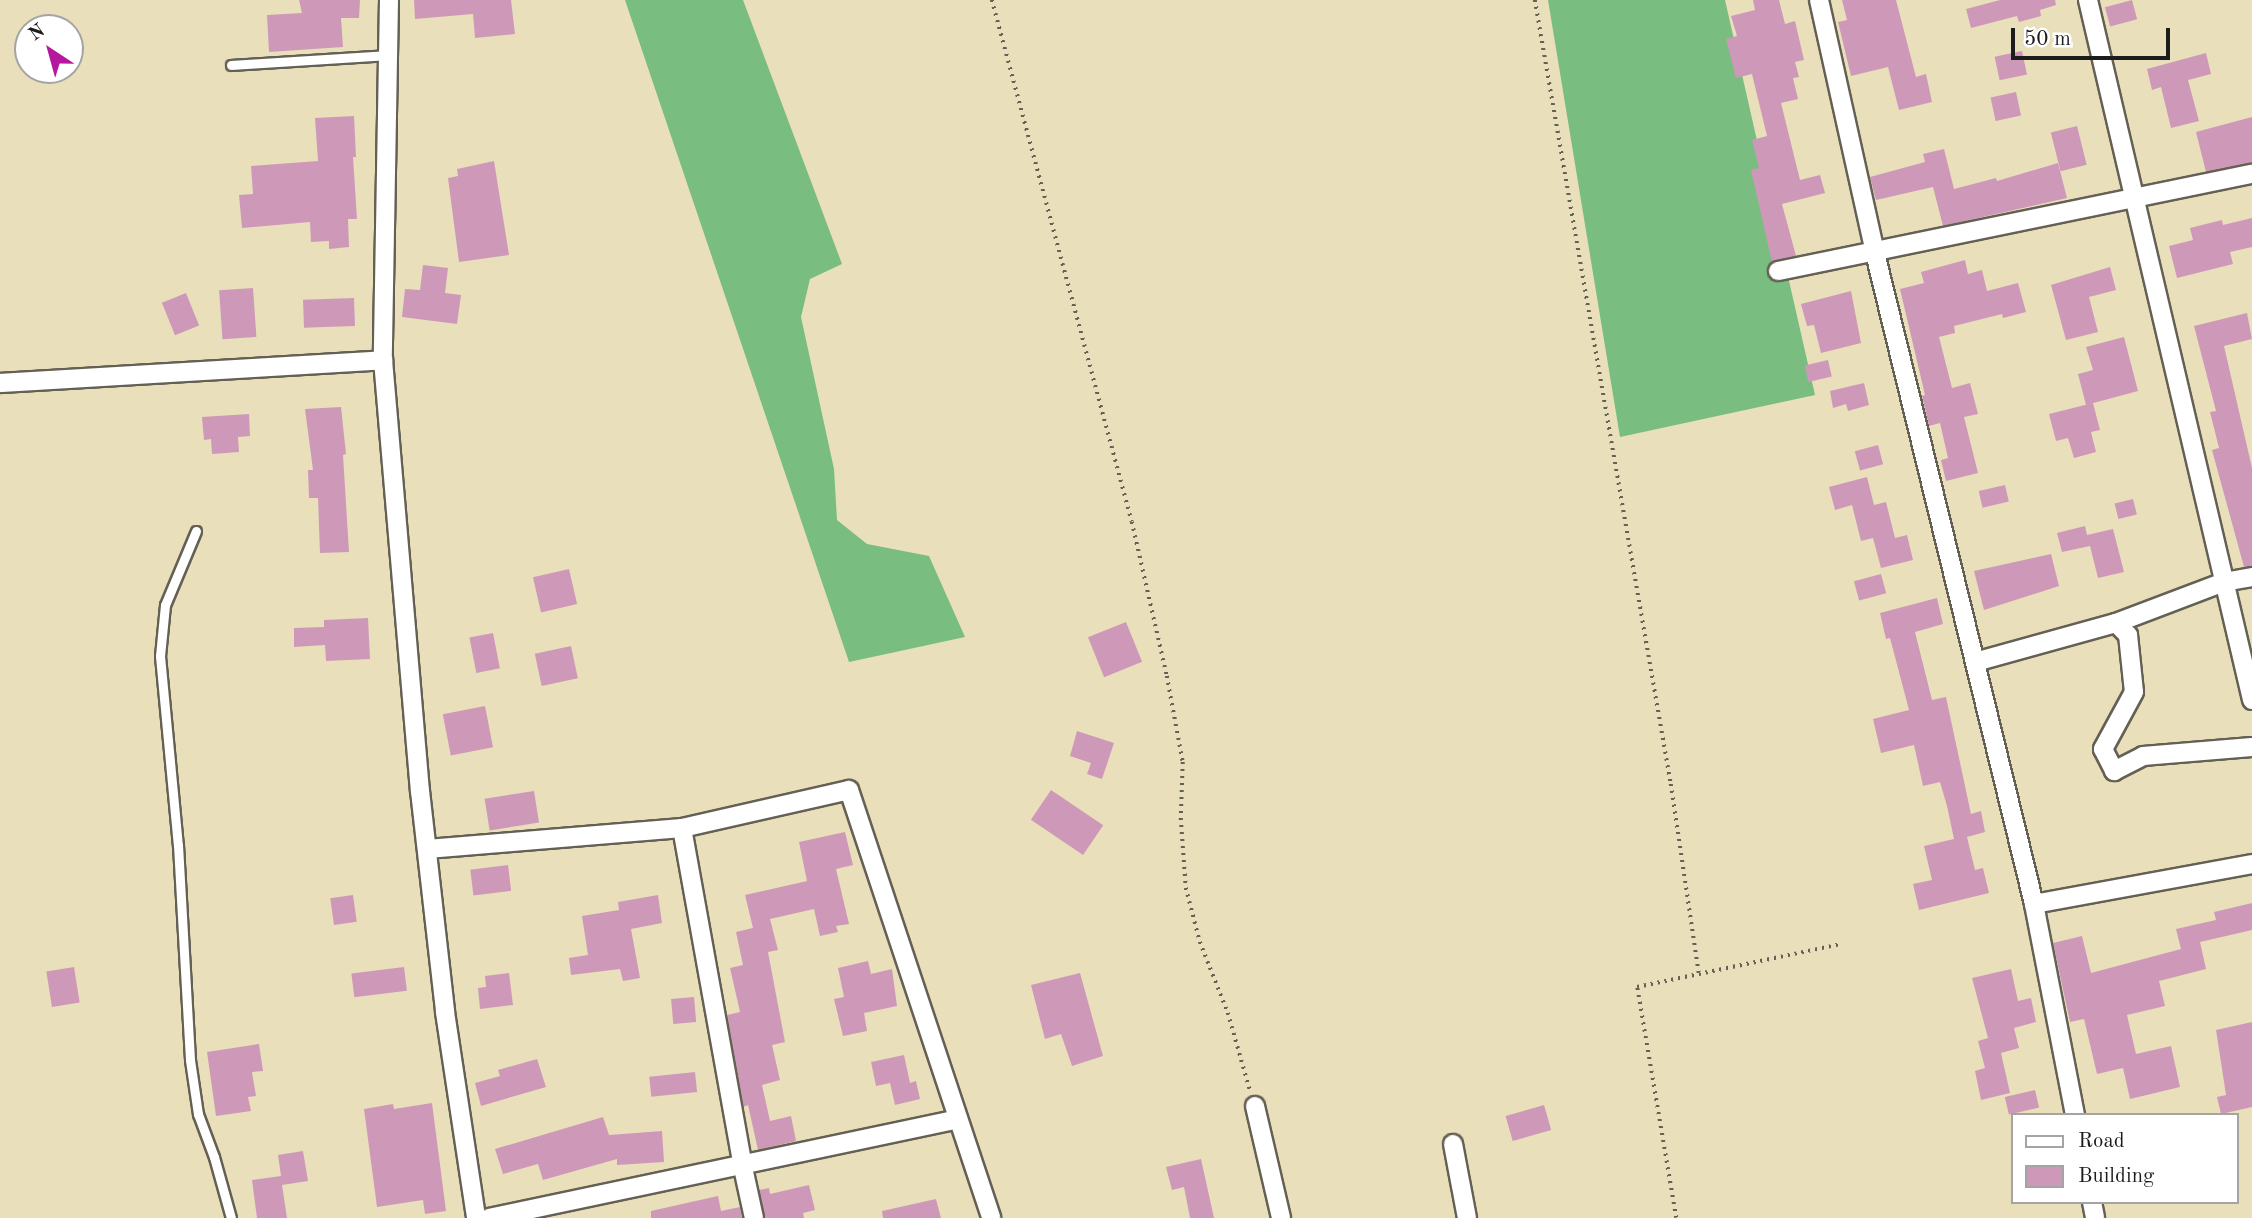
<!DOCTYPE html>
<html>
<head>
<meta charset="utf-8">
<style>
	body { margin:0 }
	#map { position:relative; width:2252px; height:1218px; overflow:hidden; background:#e9dfbb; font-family:"Old Standard TT",serif }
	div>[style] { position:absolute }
	.forest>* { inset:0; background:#79bd80 }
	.building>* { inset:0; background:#ce99b9; transform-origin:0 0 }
	.path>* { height:3.5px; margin-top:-1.75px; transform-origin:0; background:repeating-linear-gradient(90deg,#646054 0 2px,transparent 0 7px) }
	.roads { filter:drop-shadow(2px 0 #646054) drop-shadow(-2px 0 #646054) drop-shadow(0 2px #646054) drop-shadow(0 -2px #646054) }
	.lane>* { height:9px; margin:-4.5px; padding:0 4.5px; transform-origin:4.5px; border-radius:4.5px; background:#fff }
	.street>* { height:18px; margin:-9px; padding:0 9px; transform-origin:9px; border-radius:9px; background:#fff }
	span { translate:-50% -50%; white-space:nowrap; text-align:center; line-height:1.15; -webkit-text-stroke:5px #fff; paint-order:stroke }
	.legend { position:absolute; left:2011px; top:1113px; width:228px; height:91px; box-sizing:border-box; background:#fff; border:2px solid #a4a4a4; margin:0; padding:9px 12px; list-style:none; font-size:21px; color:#1c1c1c }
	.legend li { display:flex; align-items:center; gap:14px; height:35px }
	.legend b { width:35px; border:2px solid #a4a4a4 }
	.north { position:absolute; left:14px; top:14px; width:70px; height:70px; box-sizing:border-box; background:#fff; border:2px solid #a4a4a4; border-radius:50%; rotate:324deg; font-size:19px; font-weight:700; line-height:28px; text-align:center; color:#1c1c1c }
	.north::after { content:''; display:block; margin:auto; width:24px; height:32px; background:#b5179e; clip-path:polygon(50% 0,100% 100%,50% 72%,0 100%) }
	.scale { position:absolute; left:2011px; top:28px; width:159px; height:32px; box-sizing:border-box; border:4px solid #1c1c1c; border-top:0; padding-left:9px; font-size:21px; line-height:24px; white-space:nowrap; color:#1c1c1c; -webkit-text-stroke:5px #fff; paint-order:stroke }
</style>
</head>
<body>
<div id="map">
	<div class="forest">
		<div style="clip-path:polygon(625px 0,743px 0,842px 264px,810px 279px,801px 317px,834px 469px,837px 520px,867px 544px,929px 556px,965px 637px,849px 662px)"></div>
		<div style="clip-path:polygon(1548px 0,1725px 0,1815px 395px,1620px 437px)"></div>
	</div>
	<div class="building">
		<div style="clip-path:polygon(299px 0,360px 0,359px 18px,341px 18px,343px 47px,269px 52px,267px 15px,302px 13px)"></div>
		<div style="clip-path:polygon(414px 0,511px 0,515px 34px,475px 38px,473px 14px,415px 19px)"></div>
		<div style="clip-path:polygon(1753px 0,1779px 0,1785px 24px,1795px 21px,1804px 60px,1795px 62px,1799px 77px,1793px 78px,1798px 99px,1781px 103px,1800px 180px,1820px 175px,1825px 193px,1782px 204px,1796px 256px,1772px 262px,1751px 170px,1759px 168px,1752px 140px,1767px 136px,1752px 74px,1736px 78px,1726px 39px,1737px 36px,1731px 16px,1755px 10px)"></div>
		<div style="clip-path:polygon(1842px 0,1896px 0,1916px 77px,1926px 74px,1932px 102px,1899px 110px,1888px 67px,1851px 76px,1838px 22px,1847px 20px)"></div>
		<div style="clip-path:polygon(2000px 0,2055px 0,2056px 5px,2040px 10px,2041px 16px,2019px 22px,2017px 16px,1971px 28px,1966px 9px)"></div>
		<div style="left:2132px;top:0;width:20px;height:28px;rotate:75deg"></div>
		<div style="left:2022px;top:51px;width:24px;height:28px;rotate:78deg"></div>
		<div style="clip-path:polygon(2206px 53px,2211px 74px,2188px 80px,2199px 121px,2171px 128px,2161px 87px,2152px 90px,2147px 69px)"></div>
		<div style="left:2016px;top:92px;width:24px;height:26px;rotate:78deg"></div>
		<div style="clip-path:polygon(354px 116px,356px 157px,353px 157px,357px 219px,348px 219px,349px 247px,329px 249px,329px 241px,311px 242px,310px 222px,242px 228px,239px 195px,253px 194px,251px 166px,318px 161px,315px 118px)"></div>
		<div style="clip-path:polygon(2252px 117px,2252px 163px,2206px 172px,2196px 132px)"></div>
		<div style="left:2077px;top:126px;width:40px;height:27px;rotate:76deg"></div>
		<div style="clip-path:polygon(1944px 149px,1954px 189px,1996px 178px,1997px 181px,2058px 163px,2067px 198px,1943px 226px,1933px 187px,1876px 200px,1870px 177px,1925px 162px,1923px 154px)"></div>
		<div style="clip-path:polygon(494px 161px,509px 255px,459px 262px,448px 178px,458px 176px,457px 169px)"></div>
		<div style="clip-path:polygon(2252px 218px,2252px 247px,2230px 252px,2233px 264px,2177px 278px,2169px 246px,2193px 240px,2190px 228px,2222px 220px,2223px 225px)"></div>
		<div style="clip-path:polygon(1965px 260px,1968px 274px,1982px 270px,1987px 291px,2018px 283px,2026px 312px,2003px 318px,2002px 314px,1954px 326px,1955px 333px,1939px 337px,1952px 388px,1970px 383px,1978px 414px,1964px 417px,1978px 473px,1946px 481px,1941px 460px,1948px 458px,1940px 423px,1929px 426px,1922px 396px,1925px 395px,1900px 289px,1924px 283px,1921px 272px)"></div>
		<div style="clip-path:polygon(423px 265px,448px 268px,445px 293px,461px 295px,457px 324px,402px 317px,405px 289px,420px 290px)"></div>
		<div style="clip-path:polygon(2110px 267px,2116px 290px,2089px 297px,2098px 332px,2066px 340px,2051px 285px)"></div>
		<div style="left:253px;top:288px;width:49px;height:34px;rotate:86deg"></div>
		<div style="clip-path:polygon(1851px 291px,1861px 343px,1821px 353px,1814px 325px,1807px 326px,1801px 304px)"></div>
		<div style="left:186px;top:293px;width:35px;height:26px;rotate:68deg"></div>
		<div style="left:354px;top:298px;width:28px;height:51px;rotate:88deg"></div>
		<div style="clip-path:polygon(2247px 313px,2252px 339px,2224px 346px,2252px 468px,2252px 566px,2244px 567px,2212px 450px,2219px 448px,2210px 412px,2216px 411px,2194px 326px)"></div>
		<div style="clip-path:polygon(2124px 337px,2138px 391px,2086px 405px,2078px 374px,2093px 370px,2086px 347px)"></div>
		<div style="left:1828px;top:360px;width:17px;height:24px;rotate:77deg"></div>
		<div style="clip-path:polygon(1864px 383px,1869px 405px,1848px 411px,1846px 404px,1833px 408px,1830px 391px)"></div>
		<div style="clip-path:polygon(2093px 403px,2100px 430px,2091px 432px,2096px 452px,2074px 458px,2068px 438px,2056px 441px,2049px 414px)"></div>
		<div style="clip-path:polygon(341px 407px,346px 454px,343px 455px,349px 552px,320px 553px,318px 498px,309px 498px,308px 470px,313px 470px,305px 409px)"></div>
		<div style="clip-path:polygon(249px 414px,250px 436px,238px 437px,239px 452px,212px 454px,211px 439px,204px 440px,202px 417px)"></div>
		<div style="left:1878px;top:445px;width:20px;height:24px;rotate:75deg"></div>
		<div style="clip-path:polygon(1867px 477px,1874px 505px,1886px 502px,1895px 538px,1907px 535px,1913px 560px,1881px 568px,1873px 538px,1861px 541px,1852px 505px,1835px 510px,1829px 487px)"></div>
		<div style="left:2005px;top:485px;width:17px;height:27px;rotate:77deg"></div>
		<div style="left:2133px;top:499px;width:16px;height:19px;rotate:76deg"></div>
		<div style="clip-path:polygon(2085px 526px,2087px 535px,2113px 529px,2124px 572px,2098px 578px,2090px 546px,2062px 552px,2057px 533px)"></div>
		<div style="clip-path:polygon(2051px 554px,2059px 586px,1984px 610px,1974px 571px)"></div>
		<div style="left:569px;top:569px;width:36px;height:37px;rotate:77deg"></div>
		<div style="left:1881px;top:574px;width:20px;height:28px;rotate:75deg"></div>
		<div style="clip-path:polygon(1937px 598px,1943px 624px,1915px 632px,1932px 700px,1946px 697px,1971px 814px,1981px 811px,1985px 832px,1967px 837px,1975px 870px,1983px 868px,1989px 893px,1919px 910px,1913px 884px,1932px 880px,1924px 846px,1954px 839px,1947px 806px,1940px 782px,1923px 786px,1914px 745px,1881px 753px,1873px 719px,1909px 710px,1890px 638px,1886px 639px,1880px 613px)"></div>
		<div style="clip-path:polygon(368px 618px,370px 659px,326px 661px,325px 645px,294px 647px,294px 628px,324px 627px,324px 620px)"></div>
		<div style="left:1126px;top:622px;width:43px;height:41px;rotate:68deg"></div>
		<div style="left:493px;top:633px;width:36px;height:24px;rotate:79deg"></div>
		<div style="left:571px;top:646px;width:33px;height:37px;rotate:78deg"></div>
		<div style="left:485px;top:706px;width:42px;height:43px;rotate:79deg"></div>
		<div style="clip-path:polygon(1077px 731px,1114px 743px,1102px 779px,1087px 774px,1091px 763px,1070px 756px)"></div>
		<div style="left:1051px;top:790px;width:63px;height:36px;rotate:34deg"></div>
		<div style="left:534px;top:791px;width:32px;height:50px;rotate:81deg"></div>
		<div style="clip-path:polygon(845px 832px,853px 865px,836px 869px,849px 924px,836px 926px,838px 932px,820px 936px,814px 909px,770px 919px,778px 950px,768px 952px,785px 1042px,772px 1045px,780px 1080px,762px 1085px,770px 1121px,791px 1116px,796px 1141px,758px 1150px,748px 1105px,743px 1107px,727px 1015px,740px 1012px,730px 968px,743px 965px,736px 932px,753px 928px,745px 895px,807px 881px,799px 842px)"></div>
		<div style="left:508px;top:865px;width:26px;height:38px;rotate:83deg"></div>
		<div style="left:353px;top:895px;width:27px;height:23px;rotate:82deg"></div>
		<div style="clip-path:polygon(658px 895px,662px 923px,631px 929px,640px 978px,623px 981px,620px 969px,571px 975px,569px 958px,588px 955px,582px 916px,619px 910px,618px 902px)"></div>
		<div style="clip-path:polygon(2252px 903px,2252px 930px,2200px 942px,2206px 969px,2159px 981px,2165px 1006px,2127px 1015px,2136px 1054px,2171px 1046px,2180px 1087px,2130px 1099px,2123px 1068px,2097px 1074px,2084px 1019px,2070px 1022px,2053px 943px,2082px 936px,2091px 973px,2181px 949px,2176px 929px,2216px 920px,2214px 912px)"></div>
		<div style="clip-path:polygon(868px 961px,871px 974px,892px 969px,897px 1006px,864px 1013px,867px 1031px,843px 1036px,834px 999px,844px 997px,838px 968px)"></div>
		<div style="left:74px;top:967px;width:36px;height:28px;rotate:81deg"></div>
		<div style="left:404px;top:967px;width:24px;height:53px;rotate:83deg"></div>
		<div style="clip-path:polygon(2011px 969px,2018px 1001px,2031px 998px,2036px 1022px,2014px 1028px,2019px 1048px,2001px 1053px,2010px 1093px,1981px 1100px,1975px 1071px,1985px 1068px,1978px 1041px,1988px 1038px,1972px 978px)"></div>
		<div style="clip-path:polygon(509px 973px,513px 1005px,480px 1009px,478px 988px,486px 987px,485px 976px)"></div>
		<div style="clip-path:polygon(1080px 973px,1103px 1056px,1072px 1066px,1061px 1034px,1045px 1039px,1031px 985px)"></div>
		<div style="left:694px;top:997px;width:25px;height:23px;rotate:85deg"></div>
		<div style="clip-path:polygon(2252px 1022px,2252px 1107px,2221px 1114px,2217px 1097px,2226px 1095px,2216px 1030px)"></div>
		<div style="clip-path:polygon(259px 1044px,263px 1071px,252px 1072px,256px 1096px,248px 1097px,251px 1111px,216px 1116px,207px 1052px)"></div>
		<div style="clip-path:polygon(904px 1055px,910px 1083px,916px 1081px,920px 1099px,895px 1105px,890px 1083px,876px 1086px,871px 1062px)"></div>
		<div style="clip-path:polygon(537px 1059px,546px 1087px,481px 1106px,475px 1083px,500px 1076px,498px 1070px)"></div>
		<div style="left:695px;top:1072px;width:20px;height:46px;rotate:84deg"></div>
		<div style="left:2035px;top:1090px;width:18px;height:31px;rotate:77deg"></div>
		<div style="clip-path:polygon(432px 1103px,446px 1211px,425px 1214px,423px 1200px,377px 1207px,364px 1109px,393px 1104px,394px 1109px)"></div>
		<div style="left:1544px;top:1105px;width:26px;height:40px;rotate:74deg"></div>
		<div style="clip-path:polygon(603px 1117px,609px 1135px,662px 1131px,664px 1162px,617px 1165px,617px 1159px,543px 1180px,538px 1164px,503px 1174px,495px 1149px)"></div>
		<div style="clip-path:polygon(303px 1151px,308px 1181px,282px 1185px,287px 1218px,257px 1218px,252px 1180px,281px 1176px,278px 1155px)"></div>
		<div style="clip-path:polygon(1201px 1159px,1214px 1218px,1190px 1218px,1184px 1187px,1172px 1190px,1166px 1167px)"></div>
		<div style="clip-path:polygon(809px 1185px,815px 1210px,803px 1213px,804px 1218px,765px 1218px,759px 1190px,769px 1188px,770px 1194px)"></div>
		<div style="clip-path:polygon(718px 1196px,721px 1211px,740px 1207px,742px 1218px,651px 1218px,651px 1211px)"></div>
		<div style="clip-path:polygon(936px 1199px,941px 1218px,883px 1218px,882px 1211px)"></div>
	</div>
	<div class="path">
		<div style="left:992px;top:0;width:540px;rotate:74.99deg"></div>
		<div style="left:1132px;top:522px;width:158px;rotate:77.2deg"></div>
		<div style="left:1167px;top:676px;width:87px;rotate:79.5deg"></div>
		<div style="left:1183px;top:762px;width:56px;rotate:92deg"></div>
		<div style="left:1181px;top:818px;width:70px;rotate:85.9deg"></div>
		<div style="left:1186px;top:888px;width:56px;rotate:75.5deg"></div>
		<div style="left:1200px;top:942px;width:76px;rotate:68.5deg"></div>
		<div style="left:1228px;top:1013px;width:80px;rotate:74.1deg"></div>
		<div style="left:1535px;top:0;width:796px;rotate:80.16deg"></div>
		<div style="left:1671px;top:784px;width:191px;rotate:81.6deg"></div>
		<div style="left:1676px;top:1218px;width:234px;rotate:-99.6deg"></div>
		<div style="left:1637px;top:987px;width:208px;rotate:-11.9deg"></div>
	</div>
	<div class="roads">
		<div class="lane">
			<div style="left:231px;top:65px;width:158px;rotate:-3.6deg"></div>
			<div style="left:196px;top:531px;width:80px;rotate:112.7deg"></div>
			<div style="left:165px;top:605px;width:51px;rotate:95.6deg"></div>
			<div style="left:160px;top:656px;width:190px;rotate:84.6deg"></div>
			<div style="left:178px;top:845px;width:215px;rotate:86.8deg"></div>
			<div style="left:190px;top:1060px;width:55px;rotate:81.6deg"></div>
			<div style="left:198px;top:1114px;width:46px;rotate:69.6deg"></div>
			<div style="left:214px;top:1157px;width:63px;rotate:74.4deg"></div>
		</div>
		<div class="street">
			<div style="left:389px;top:0;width:360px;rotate:91deg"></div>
			<div style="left:383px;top:360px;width:433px;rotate:85.1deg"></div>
			<div style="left:420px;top:791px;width:222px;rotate:83.5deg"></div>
			<div style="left:445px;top:1012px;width:208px;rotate:81.4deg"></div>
			<div style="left:1819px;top:0;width:255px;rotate:77.5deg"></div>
			<div style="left:1874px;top:249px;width:674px;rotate:76.27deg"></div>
			<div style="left:2034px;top:904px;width:215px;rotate:79deg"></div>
			<div style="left:2088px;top:0;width:719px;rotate:76.81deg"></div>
			<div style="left:1778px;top:271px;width:484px;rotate:-11.6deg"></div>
			<div style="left:0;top:383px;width:384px;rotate:-3.4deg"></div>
			<div style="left:2116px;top:623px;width:17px;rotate:45deg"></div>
			<div style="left:2128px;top:635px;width:57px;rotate:84deg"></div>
			<div style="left:2134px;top:692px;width:65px;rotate:118.5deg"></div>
			<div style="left:2103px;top:749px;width:25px;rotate:63deg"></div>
			<div style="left:2114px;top:771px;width:33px;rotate:-27deg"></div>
			<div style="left:2143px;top:756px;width:109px;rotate:-4.7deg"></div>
			<div style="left:1975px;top:662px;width:146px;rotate:-15.5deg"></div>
			<div style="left:2116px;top:623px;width:116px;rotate:-20.8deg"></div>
			<div style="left:2224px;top:582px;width:28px;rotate:-10deg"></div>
			<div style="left:682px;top:828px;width:340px;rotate:79.8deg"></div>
			<div style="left:742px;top:1163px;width:56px;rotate:77.7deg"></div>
			<div style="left:427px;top:849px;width:256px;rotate:-4.7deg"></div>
			<div style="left:682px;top:828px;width:171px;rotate:-12.8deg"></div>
			<div style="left:849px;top:790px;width:451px;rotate:71.6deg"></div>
			<div style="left:2034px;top:904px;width:222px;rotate:-10.4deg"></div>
			<div style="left:1255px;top:1106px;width:115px;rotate:76.9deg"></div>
			<div style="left:1453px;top:1144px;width:75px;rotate:79.3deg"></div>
			<div style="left:2092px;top:1202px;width:16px;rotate:79deg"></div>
			<div style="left:489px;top:1218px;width:479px;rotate:-11.9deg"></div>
		</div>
	</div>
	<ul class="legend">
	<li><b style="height:9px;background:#fff"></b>Road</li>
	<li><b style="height:19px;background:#ce99b9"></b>Building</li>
	</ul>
	<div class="north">N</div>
	<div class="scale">50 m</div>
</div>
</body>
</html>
